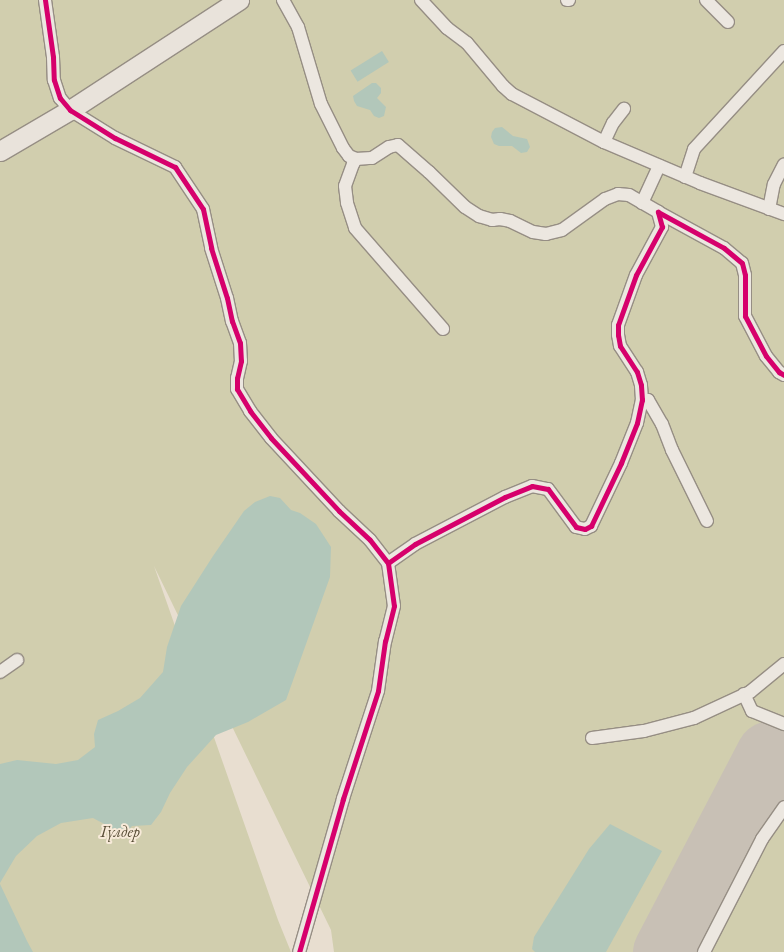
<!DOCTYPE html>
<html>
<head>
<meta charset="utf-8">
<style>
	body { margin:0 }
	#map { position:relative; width:784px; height:952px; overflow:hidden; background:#e8ded0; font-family:"EB Garamond",serif }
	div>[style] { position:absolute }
	.green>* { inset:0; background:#d1ceae }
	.water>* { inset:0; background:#b2c7ba; transform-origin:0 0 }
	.runway>* { height:69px; margin:-34.5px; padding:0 34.5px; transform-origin:34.5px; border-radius:34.5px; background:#c8c0b5 }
	.roads { filter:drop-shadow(1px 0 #968e84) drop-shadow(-1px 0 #968e84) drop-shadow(0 1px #968e84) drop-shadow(0 -1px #968e84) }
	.minor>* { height:12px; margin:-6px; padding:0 6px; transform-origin:6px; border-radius:6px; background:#ece7e0 }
	.primary>* { height:19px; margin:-9.5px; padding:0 9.5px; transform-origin:9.5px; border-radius:9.5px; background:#e9e3db }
	.cycleway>* { height:5px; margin:-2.5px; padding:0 2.5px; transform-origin:2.5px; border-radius:2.5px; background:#d6006c }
	span { translate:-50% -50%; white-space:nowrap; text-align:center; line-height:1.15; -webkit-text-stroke:4px #f7ead9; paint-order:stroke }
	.park-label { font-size:16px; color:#574c35; font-style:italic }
</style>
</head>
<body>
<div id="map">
	<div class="green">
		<div style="clip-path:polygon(0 0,784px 0,784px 952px,334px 952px,331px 930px,154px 566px,278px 920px,291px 952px,0 952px)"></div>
	</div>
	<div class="water">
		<div style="left:382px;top:51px;width:13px;height:37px;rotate:58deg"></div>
		<div style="clip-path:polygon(372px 83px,376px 83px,381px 88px,381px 93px,377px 98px,386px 107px,384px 116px,379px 118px,374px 116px,370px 110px,357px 106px,354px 101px,353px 96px)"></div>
		<div style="clip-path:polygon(502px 127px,513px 136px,527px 139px,530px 147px,527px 152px,521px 153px,512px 146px,499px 146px,494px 144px,491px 137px,492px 132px,495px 128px)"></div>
		<div style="clip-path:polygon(270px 496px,280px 498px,291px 510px,300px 513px,316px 524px,331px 547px,330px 577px,286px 700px,248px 722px,216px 735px,187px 767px,170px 793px,161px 812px,151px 825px,132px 826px,125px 834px,117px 836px,108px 826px,93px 818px,61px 823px,37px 836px,16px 856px,0 883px,0 764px,17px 760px,56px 764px,78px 760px,95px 747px,94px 734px,98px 720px,118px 711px,140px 698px,163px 672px,167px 647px,181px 606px,213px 556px,244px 511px,255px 502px)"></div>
		<div style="clip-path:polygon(610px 824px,662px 851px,606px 952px,535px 952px,532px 949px,534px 937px,589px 849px)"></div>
		<div style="clip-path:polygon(0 884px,27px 941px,33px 952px,0 952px)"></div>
	</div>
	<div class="runway">
		<div style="left:667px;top:952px;width:222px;rotate:-62.4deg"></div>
	</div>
	<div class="roads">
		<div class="minor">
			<div style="left:45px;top:0;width:58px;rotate:82deg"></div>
			<div style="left:53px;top:57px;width:23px;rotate:88deg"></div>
			<div style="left:54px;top:80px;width:19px;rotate:72deg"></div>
			<div style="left:60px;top:98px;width:16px;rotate:50deg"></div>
			<div style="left:70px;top:110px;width:53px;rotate:31.9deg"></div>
			<div style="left:115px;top:138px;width:67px;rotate:25.8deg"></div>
			<div style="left:175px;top:167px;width:50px;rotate:56.3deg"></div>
			<div style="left:203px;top:209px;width:40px;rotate:78deg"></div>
			<div style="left:211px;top:248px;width:52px;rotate:72.3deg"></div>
			<div style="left:227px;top:298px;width:24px;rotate:78deg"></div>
			<div style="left:232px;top:321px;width:23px;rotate:70deg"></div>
			<div style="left:240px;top:343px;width:18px;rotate:87deg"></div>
			<div style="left:241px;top:361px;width:17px;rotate:103deg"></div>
			<div style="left:237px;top:378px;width:11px;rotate:90deg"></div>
			<div style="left:237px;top:389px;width:26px;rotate:59deg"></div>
			<div style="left:250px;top:411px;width:34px;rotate:52deg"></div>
			<div style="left:271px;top:438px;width:100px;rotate:47deg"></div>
			<div style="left:339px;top:511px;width:42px;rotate:43.1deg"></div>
			<div style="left:370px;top:540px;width:29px;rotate:52deg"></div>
			<div style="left:388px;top:563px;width:43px;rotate:82.1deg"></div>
			<div style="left:394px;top:606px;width:36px;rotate:104deg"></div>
			<div style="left:385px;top:641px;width:50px;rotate:98deg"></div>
			<div style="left:378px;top:691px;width:114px;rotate:108deg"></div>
			<div style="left:343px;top:799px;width:159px;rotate:106deg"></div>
			<div style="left:283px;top:0;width:31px;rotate:61deg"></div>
			<div style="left:298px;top:27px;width:80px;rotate:73.4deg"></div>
			<div style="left:321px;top:104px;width:49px;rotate:63.4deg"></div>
			<div style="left:343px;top:148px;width:10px;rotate:53deg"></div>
			<div style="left:349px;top:156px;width:8px;rotate:23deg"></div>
			<div style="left:356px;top:159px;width:6px;rotate:121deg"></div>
			<div style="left:353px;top:164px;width:23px;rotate:110deg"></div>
			<div style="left:345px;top:186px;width:17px;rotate:83deg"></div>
			<div style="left:347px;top:203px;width:26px;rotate:72deg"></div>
			<div style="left:355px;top:228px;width:134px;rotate:48.9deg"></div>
			<div style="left:421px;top:0;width:38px;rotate:47deg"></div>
			<div style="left:447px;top:28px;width:25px;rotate:37deg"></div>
			<div style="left:467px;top:43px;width:56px;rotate:50.1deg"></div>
			<div style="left:503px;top:86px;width:12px;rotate:42deg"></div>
			<div style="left:512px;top:94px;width:104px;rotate:27.6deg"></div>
			<div style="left:604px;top:142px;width:104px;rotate:23.1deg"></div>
			<div style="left:700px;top:183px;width:90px;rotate:20.3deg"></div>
			<div style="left:567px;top:0;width:2px"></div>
			<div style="left:706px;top:0;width:31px;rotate:45deg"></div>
			<div style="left:604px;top:142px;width:21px;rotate:-65deg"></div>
			<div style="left:613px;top:123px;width:18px;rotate:-52deg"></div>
			<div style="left:356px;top:159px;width:16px;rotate:-4deg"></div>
			<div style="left:372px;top:158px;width:20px;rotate:-33deg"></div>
			<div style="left:389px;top:147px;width:9px;rotate:-13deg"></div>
			<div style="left:398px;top:145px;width:41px;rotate:41.1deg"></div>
			<div style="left:429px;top:172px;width:50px;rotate:44.2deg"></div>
			<div style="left:465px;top:207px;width:17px;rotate:33deg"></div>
			<div style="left:479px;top:216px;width:14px;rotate:17deg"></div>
			<div style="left:492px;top:220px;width:8px;rotate:-7deg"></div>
			<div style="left:500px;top:219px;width:10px;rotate:11deg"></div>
			<div style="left:510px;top:221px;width:25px;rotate:26deg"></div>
			<div style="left:533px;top:232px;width:13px;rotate:9deg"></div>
			<div style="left:546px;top:234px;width:16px;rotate:-14deg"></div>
			<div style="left:562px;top:230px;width:53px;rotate:-35.8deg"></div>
			<div style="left:605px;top:199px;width:14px;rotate:-21deg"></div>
			<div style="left:618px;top:194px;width:11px;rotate:5deg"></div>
			<div style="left:629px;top:195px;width:34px;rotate:30deg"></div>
			<div style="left:685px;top:177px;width:29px;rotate:-72deg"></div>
			<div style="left:694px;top:149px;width:133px;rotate:-47.4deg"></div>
			<div style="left:642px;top:203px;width:41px;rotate:-65.3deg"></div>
			<div style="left:769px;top:209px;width:25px;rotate:-79deg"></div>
			<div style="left:774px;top:184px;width:22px;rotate:-63deg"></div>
			<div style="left:642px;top:400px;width:6px"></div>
			<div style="left:648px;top:400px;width:28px;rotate:60deg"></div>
			<div style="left:662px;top:424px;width:28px;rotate:69deg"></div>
			<div style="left:672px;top:450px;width:79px;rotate:63.8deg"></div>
			<div style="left:388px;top:563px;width:33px;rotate:-35deg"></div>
			<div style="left:415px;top:544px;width:102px;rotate:-27.6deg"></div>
			<div style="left:505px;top:497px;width:29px;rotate:-22deg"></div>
			<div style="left:532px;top:486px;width:16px;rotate:11deg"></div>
			<div style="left:548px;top:489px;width:47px;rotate:53.6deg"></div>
			<div style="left:576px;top:527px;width:9px;rotate:13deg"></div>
			<div style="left:585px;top:529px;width:7px;rotate:-27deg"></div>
			<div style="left:591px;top:526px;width:70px;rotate:-64.5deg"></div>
			<div style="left:621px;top:463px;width:43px;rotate:-68.2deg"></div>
			<div style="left:637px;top:423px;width:24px;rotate:-78deg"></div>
			<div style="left:642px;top:400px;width:15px;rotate:-94deg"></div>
			<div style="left:641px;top:385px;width:14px;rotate:-107deg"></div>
			<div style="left:637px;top:372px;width:31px;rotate:-123deg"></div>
			<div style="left:620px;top:346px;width:11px;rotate:-100deg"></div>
			<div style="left:618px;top:335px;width:10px;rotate:-90deg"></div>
			<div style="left:618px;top:325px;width:53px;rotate:-70.2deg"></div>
			<div style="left:636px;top:275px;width:55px;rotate:-61.6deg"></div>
			<div style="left:662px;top:227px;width:16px;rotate:-105deg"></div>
			<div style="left:658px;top:212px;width:75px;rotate:28.6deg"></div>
			<div style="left:724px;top:248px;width:23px;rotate:40deg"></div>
			<div style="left:742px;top:263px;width:12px;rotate:76deg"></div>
			<div style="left:745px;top:275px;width:41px;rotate:90deg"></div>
			<div style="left:745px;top:316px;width:45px;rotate:62.3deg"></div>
			<div style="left:766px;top:356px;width:21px;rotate:51deg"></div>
			<div style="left:779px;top:372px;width:6px;rotate:31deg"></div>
			<div style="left:0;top:672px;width:21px;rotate:-35deg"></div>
			<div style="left:744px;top:694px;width:19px;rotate:65deg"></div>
			<div style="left:752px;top:711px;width:35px;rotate:22deg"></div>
			<div style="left:592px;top:738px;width:52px;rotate:-7.7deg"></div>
			<div style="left:644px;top:731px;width:52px;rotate:-14.6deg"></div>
			<div style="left:694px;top:718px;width:62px;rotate:-24.9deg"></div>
			<div style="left:750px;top:692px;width:44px;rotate:-39.5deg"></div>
			<div style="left:704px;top:952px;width:127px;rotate:-62.8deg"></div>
			<div style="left:762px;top:839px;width:39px;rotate:-55deg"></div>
		</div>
		<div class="primary">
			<div style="left:0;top:151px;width:81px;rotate:-30.4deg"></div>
			<div style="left:70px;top:110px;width:202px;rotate:-33.1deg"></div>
		</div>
	</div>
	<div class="cycleway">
		<div style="left:45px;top:0;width:58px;rotate:82deg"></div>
		<div style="left:53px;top:57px;width:23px;rotate:88deg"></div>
		<div style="left:54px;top:80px;width:19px;rotate:72deg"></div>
		<div style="left:60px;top:98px;width:16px;rotate:50deg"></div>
		<div style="left:70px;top:110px;width:53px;rotate:31.9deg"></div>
		<div style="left:115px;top:138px;width:67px;rotate:25.8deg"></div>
		<div style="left:175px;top:167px;width:50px;rotate:56.3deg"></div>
		<div style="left:203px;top:209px;width:40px;rotate:78deg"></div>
		<div style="left:211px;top:248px;width:52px;rotate:72.3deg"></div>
		<div style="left:227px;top:298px;width:24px;rotate:78deg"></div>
		<div style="left:232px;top:321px;width:23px;rotate:70deg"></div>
		<div style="left:240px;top:343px;width:18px;rotate:87deg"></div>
		<div style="left:241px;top:361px;width:17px;rotate:103deg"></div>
		<div style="left:237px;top:378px;width:11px;rotate:90deg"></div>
		<div style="left:237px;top:389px;width:26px;rotate:59deg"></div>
		<div style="left:250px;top:411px;width:34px;rotate:52deg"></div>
		<div style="left:271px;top:438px;width:100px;rotate:47deg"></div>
		<div style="left:339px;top:511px;width:42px;rotate:43.1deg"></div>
		<div style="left:370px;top:540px;width:29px;rotate:52deg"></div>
		<div style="left:388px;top:563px;width:43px;rotate:82.1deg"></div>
		<div style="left:394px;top:606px;width:36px;rotate:104deg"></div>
		<div style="left:385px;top:641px;width:50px;rotate:98deg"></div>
		<div style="left:378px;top:691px;width:114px;rotate:108deg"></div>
		<div style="left:343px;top:799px;width:159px;rotate:106deg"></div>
		<div style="left:388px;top:563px;width:33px;rotate:-35deg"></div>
		<div style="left:415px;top:544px;width:102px;rotate:-27.6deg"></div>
		<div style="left:505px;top:497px;width:29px;rotate:-22deg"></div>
		<div style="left:532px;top:486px;width:16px;rotate:11deg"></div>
		<div style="left:548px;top:489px;width:47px;rotate:53.6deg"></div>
		<div style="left:576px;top:527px;width:9px;rotate:13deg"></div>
		<div style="left:585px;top:529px;width:7px;rotate:-27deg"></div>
		<div style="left:591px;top:526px;width:70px;rotate:-64.5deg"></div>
		<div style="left:621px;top:463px;width:43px;rotate:-68.2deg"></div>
		<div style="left:637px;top:423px;width:24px;rotate:-78deg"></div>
		<div style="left:642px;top:400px;width:15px;rotate:-94deg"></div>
		<div style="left:641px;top:385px;width:14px;rotate:-107deg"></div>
		<div style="left:637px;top:372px;width:31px;rotate:-123deg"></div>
		<div style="left:620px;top:346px;width:11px;rotate:-100deg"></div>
		<div style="left:618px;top:335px;width:10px;rotate:-90deg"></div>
		<div style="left:618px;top:325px;width:53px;rotate:-70.2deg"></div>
		<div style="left:636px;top:275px;width:55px;rotate:-61.6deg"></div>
		<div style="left:662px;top:227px;width:16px;rotate:-105deg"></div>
		<div style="left:658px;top:212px;width:75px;rotate:28.6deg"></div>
		<div style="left:724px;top:248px;width:23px;rotate:40deg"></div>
		<div style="left:742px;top:263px;width:12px;rotate:76deg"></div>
		<div style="left:745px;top:275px;width:41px;rotate:90deg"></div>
		<div style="left:745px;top:316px;width:45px;rotate:62.3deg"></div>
		<div style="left:766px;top:356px;width:21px;rotate:51deg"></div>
		<div style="left:779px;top:372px;width:6px;rotate:31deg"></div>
	</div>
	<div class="park-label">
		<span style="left:120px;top:832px">Гүлдер</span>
	</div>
</div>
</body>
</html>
